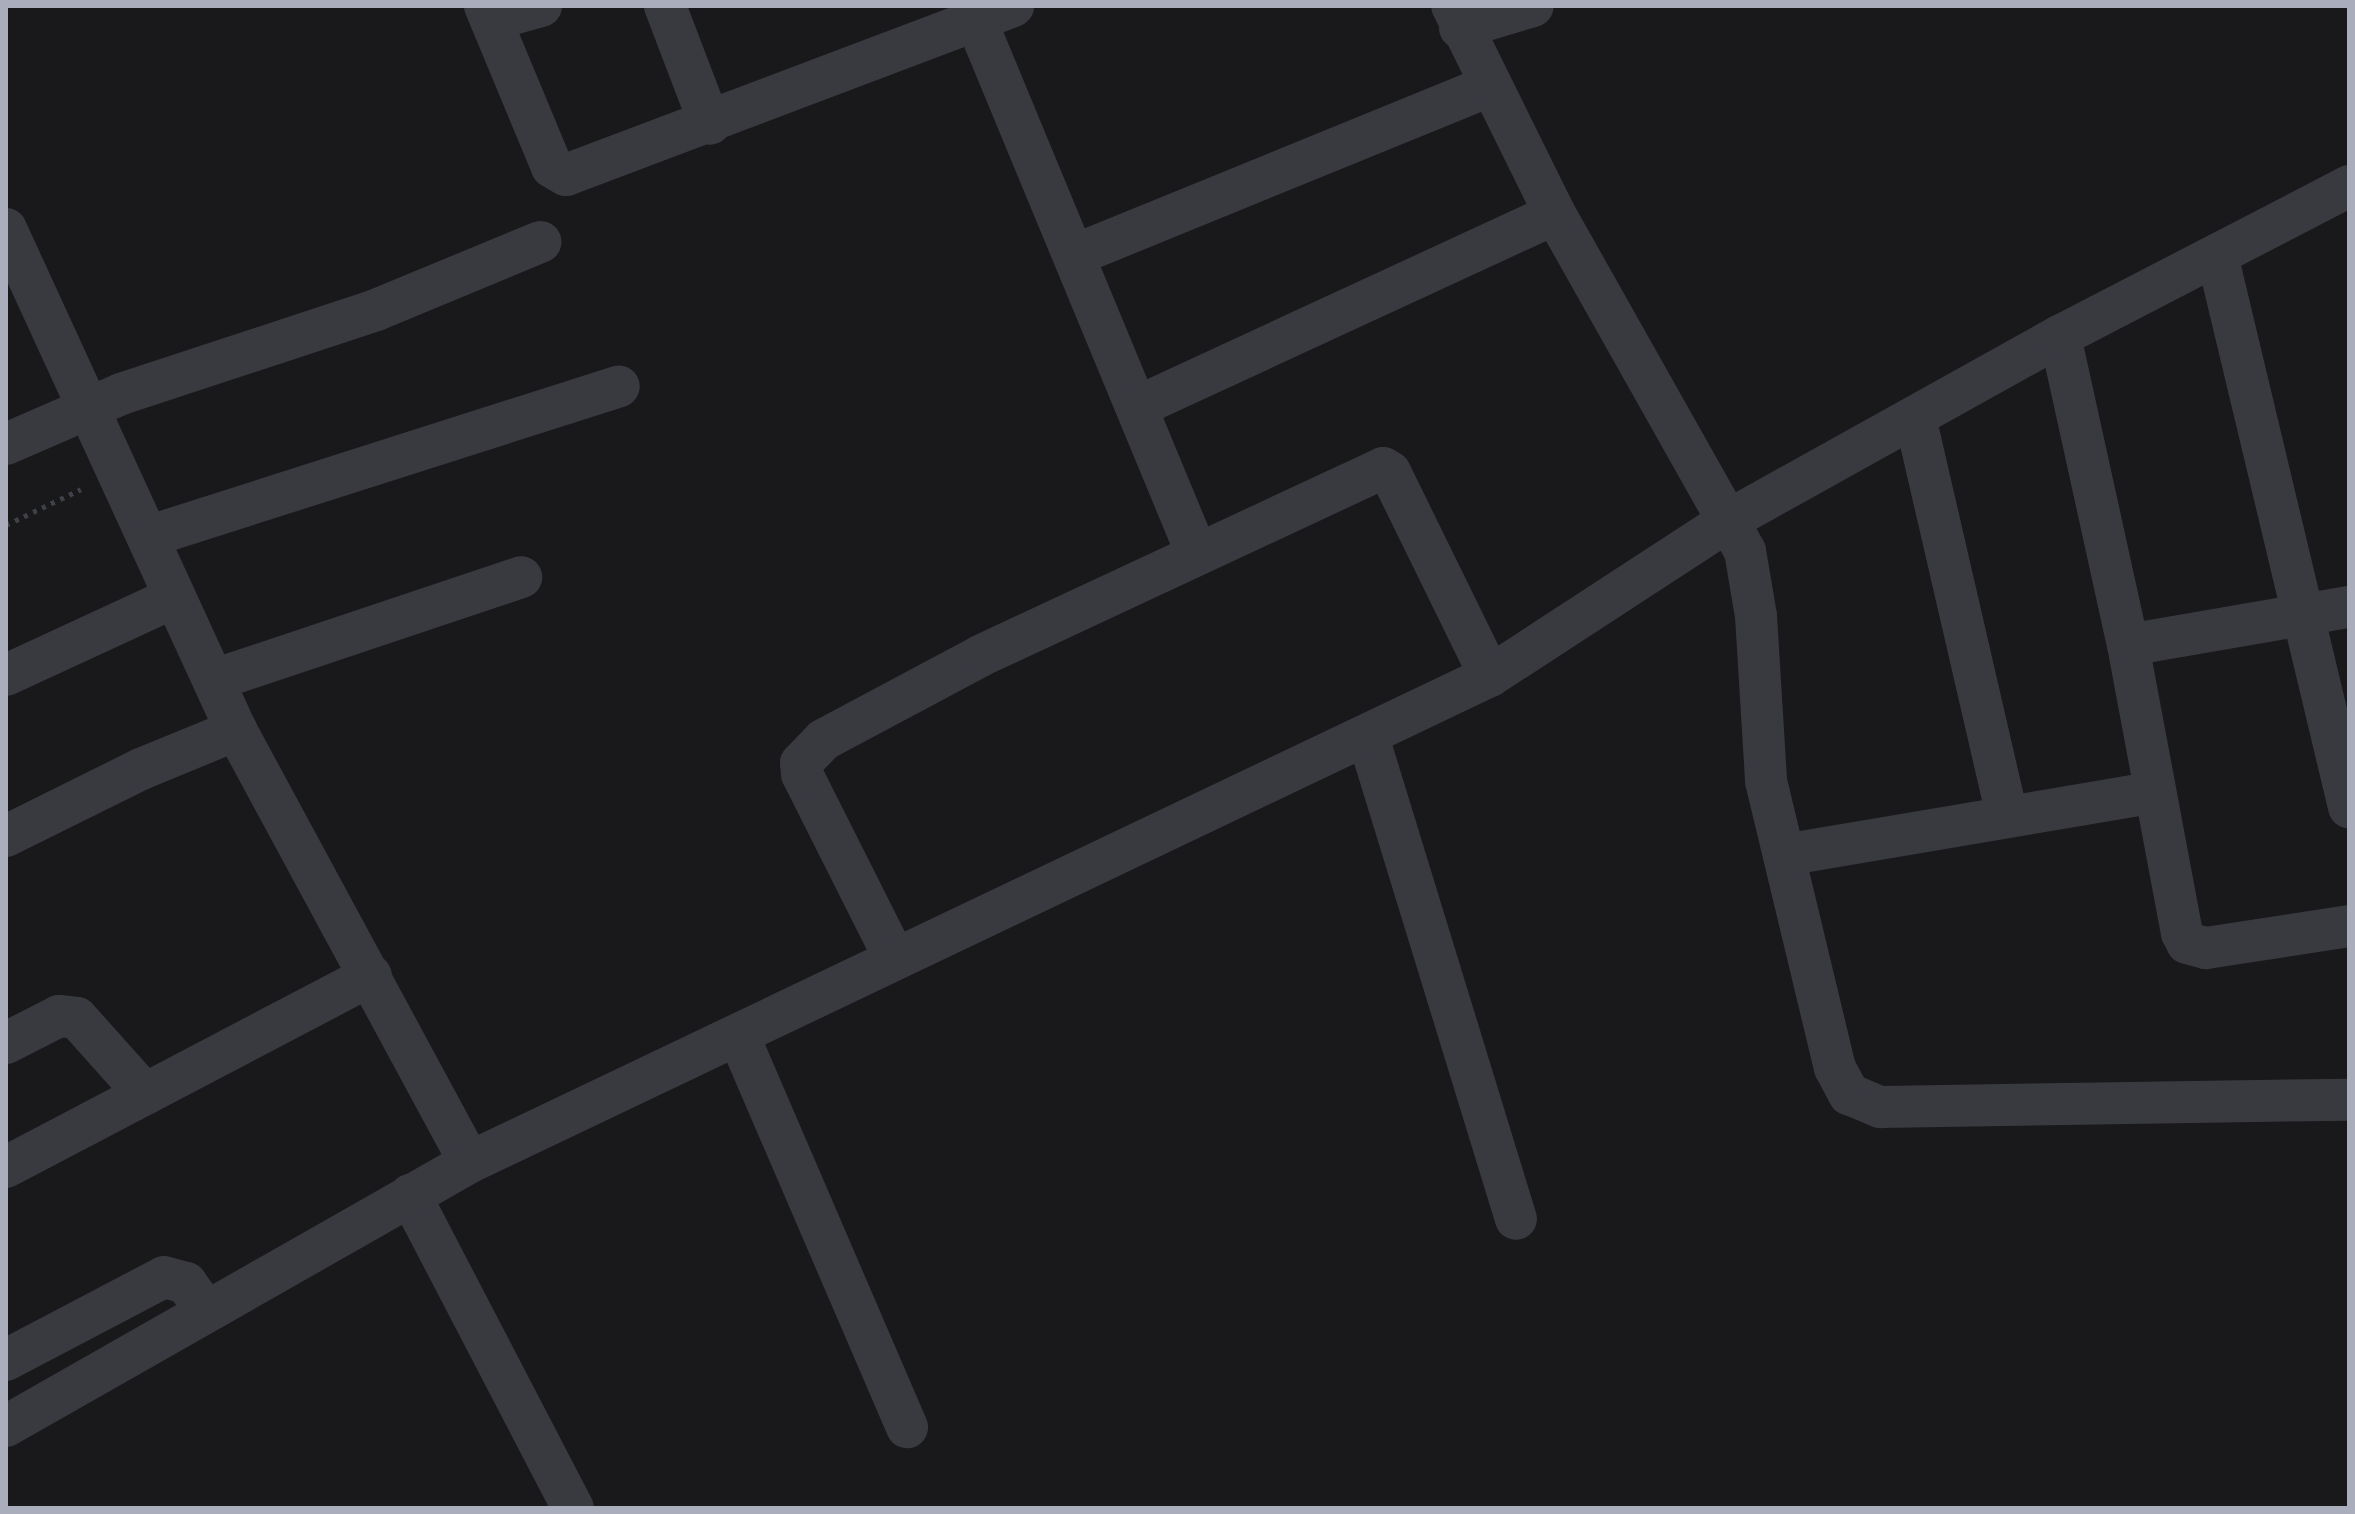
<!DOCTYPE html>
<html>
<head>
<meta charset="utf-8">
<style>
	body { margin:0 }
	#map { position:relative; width:2355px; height:1514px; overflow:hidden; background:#19181b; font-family:Figtree,sans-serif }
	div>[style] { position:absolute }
	.path>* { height:5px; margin-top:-2.5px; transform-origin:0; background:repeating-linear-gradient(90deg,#3f4148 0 4px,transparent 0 10px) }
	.minor>* { height:42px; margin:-21px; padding:0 21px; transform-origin:21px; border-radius:21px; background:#393a40 }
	span { translate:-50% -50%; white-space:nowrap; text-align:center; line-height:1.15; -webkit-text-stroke:7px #141316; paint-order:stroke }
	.frame { position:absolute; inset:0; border:8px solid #aaaebc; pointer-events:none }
</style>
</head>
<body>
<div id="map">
	<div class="path">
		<div style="left:6px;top:525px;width:83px;rotate:-25.6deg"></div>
	</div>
	<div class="minor">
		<div style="left:485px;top:6px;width:174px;rotate:67.4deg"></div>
		<div style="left:552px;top:167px;width:16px;rotate:30deg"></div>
		<div style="left:566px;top:175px;width:478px;rotate:-20.7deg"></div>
		<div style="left:665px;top:6px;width:126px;rotate:69.1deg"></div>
		<div style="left:970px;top:6px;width:593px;rotate:67.5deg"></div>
		<div style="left:491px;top:20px;width:52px;rotate:-15.6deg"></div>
		<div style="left:1460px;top:28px;width:76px;rotate:-16.8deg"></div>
		<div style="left:1555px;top:214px;width:387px;rotate:60.6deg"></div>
		<div style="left:1745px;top:551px;width:66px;rotate:80.4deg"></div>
		<div style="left:1756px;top:616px;width:165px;rotate:86.5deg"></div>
		<div style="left:1766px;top:781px;width:295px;rotate:76.5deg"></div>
		<div style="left:1835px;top:1068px;width:30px;rotate:62deg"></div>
		<div style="left:1849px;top:1094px;width:34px;rotate:23deg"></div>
		<div style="left:1880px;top:1107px;width:469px;rotate:-0.9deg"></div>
		<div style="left:6px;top:229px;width:551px;rotate:65.34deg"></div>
		<div style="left:236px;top:730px;width:491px;rotate:61.6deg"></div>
		<div style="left:1075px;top:255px;width:448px;rotate:-22.2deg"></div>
		<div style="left:2217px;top:255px;width:568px;rotate:76.55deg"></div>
		<div style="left:2060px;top:336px;width:316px;rotate:77.6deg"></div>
		<div style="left:2128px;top:645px;width:293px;rotate:79.4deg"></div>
		<div style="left:2182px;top:933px;width:11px;rotate:63deg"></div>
		<div style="left:2187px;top:943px;width:20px;rotate:15deg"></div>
		<div style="left:2206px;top:948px;width:145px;rotate:-8.7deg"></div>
		<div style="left:1139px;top:406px;width:458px;rotate:-24.8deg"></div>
		<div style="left:1555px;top:214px;width:232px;rotate:-116.3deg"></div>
		<div style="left:1915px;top:417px;width:410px;rotate:77deg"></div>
		<div style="left:6px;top:444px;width:125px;rotate:-23.5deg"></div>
		<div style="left:121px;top:394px;width:268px;rotate:-18.2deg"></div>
		<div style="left:376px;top:310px;width:178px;rotate:-22.5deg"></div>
		<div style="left:150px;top:536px;width:492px;rotate:-17.7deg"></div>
		<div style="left:2128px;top:645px;width:224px;rotate:-9.8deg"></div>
		<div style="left:6px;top:675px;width:186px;rotate:-24.8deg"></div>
		<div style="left:214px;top:680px;width:324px;rotate:-18.5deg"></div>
		<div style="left:1368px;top:737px;width:504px;rotate:72.93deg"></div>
		<div style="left:6px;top:836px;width:151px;rotate:-26.4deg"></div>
		<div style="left:141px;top:769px;width:103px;rotate:-22.3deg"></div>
		<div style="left:1784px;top:855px;width:376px;rotate:-9.6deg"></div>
		<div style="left:895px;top:959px;width:207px;rotate:-116.7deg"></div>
		<div style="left:802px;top:774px;width:11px;rotate:-95deg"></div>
		<div style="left:801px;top:763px;width:32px;rotate:-46deg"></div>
		<div style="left:823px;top:740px;width:178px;rotate:-28.1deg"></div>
		<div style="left:980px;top:656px;width:445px;rotate:-25deg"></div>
		<div style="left:1383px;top:468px;width:8px;rotate:30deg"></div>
		<div style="left:1390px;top:472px;width:227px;rotate:63.9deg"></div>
		<div style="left:739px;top:1037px;width:425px;rotate:66.7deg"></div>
		<div style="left:6px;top:1043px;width:59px;rotate:-27deg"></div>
		<div style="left:59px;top:1016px;width:18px;rotate:6deg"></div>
		<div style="left:77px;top:1018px;width:102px;rotate:48.2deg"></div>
		<div style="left:6px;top:1167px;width:412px;rotate:-27.7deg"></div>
		<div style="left:410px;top:1195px;width:353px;rotate:62.5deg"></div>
		<div style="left:6px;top:1360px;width:178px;rotate:-27.7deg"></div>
		<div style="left:164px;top:1277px;width:23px;rotate:15deg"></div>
		<div style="left:186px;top:1283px;width:34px;rotate:54deg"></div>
		<div style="left:6px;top:1426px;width:534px;rotate:-29.64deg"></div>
		<div style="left:470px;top:1162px;width:1130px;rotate:-25.48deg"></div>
		<div style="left:1490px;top:676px;width:285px;rotate:-33.1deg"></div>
		<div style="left:1729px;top:520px;width:379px;rotate:-29.1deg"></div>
		<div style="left:2060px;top:336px;width:326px;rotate:-27.4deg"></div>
	</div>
	<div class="frame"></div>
</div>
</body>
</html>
